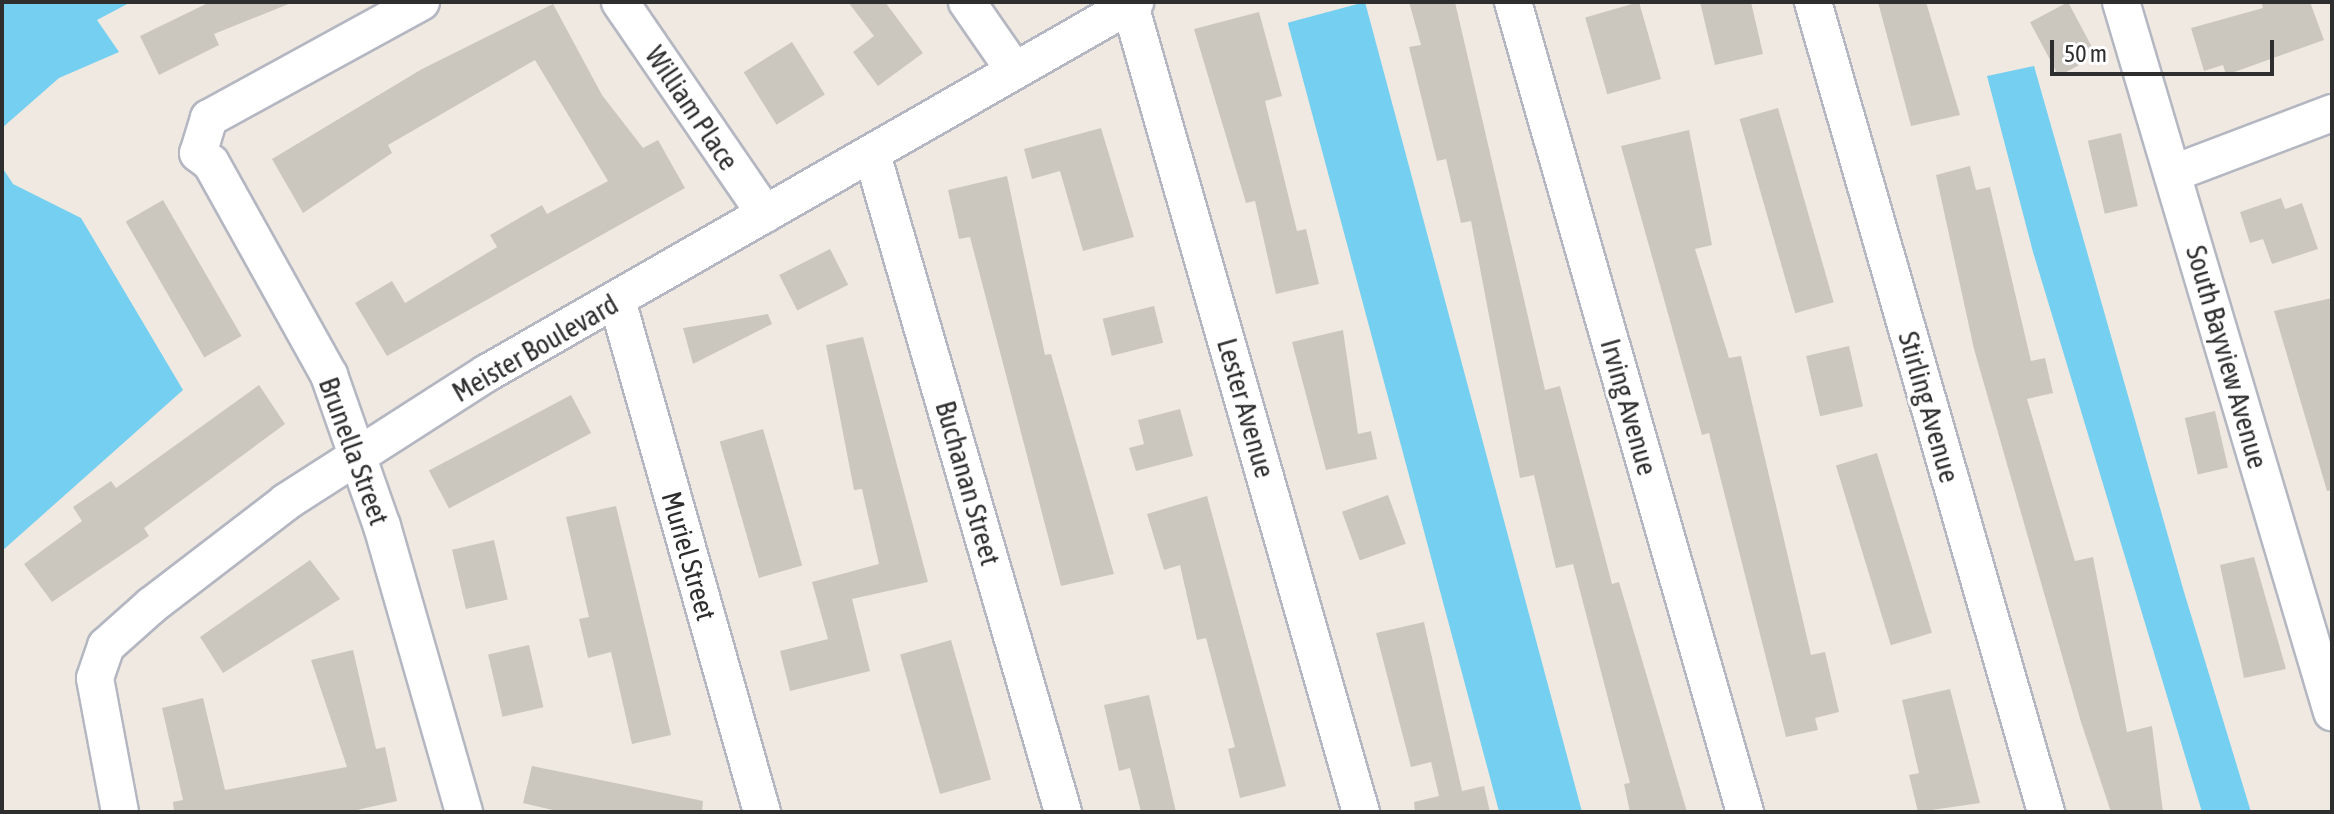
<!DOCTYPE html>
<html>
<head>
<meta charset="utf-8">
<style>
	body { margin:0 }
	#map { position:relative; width:2334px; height:814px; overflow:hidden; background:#efe9e1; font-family:"Asap Condensed",sans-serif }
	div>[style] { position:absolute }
	.water>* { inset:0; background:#75cff0; transform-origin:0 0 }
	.building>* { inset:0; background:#cbc7bf; transform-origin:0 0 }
	.roads { filter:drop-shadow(2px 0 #b4b7c1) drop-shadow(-2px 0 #b4b7c1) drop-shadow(0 2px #b4b7c1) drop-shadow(0 -2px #b4b7c1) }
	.street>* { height:36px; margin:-18px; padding:0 18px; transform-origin:18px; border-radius:18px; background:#fff }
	span { translate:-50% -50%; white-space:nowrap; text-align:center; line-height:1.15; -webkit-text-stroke:6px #fff; paint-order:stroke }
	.street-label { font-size:28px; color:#2e2e2e }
	.frame { position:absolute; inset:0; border:4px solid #2e2e2e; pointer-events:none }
	.scale { position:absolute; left:2050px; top:40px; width:224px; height:36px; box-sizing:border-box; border:4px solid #2e2e2e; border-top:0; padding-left:10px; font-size:24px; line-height:28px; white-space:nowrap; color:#2e2e2e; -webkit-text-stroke:6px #fff; paint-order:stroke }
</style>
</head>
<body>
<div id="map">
	<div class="water">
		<div style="clip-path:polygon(2px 2px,131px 2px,97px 20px,119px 52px,59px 78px,2px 128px)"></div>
		<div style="left:1365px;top:2px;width:840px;height:80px;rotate:75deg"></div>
		<div style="clip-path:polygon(2034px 66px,2184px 592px,2251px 812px,2202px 812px,2033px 252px,1987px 76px)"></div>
		<div style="clip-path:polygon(2px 167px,13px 184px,81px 218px,183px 390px,2px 551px)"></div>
	</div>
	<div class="building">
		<div style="clip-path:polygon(210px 2px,291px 3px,214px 34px,219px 45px,159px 75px,140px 36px)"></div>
		<div style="clip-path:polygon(848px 2px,885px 2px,923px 53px,878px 86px,853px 52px,874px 36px)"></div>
		<div style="clip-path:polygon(1409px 2px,1455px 2px,1545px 390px,1560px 386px,1612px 584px,1619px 582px,1687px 812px,1630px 812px,1624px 784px,1630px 783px,1573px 564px,1556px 568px,1534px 475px,1520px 478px,1471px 221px,1461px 223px,1446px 159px,1437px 161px,1409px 47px,1421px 45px)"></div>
		<div style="left:1639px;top:2px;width:80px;height:56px;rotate:74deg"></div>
		<div style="clip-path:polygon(1700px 2px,1751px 2px,1763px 54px,1715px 65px)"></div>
		<div style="clip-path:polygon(1878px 2px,1926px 2px,1960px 115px,1911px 126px)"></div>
		<div style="left:2068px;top:2px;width:61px;height:43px;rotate:62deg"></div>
		<div style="clip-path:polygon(2261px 2px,2310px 2px,2324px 40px,2226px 75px,2223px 65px,2204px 71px,2191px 28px,2263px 8px)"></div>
		<div style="clip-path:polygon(553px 4px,602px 95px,643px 148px,658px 140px,685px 188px,387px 356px,355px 303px,392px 281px,405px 303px,497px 247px,490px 235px,542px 205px,547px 214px,608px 181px,535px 60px,388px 145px,392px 153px,303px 213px,272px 159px,422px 69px)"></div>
		<div style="clip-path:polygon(1259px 12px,1282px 96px,1265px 101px,1297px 231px,1306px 229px,1319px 284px,1276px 294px,1255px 201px,1246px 203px,1194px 29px)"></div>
		<div style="left:792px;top:42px;width:62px;height:57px;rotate:58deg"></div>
		<div style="left:1778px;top:108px;width:202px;height:40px;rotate:74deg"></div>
		<div style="clip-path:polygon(1101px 128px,1134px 237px,1083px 251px,1060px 171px,1032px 179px,1024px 149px)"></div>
		<div style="clip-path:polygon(1689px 130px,1712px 245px,1695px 249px,1729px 358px,1741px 356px,1811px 655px,1825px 652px,1839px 712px,1815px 718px,1818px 730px,1786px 737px,1709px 433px,1702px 435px,1621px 146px)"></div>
		<div style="left:2121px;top:133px;width:75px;height:34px;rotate:77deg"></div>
		<div style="clip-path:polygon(1970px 166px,1976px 190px,1990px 187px,2031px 361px,2045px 358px,2053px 393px,2027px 399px,2075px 561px,2093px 557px,2127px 732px,2152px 726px,2163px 812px,2111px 812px,2081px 722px,1974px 349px,1936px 175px)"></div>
		<div style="clip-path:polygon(1007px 176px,1045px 355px,1051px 354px,1114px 574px,1061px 586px,970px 237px,959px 239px,948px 190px)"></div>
		<div style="clip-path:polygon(2281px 198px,2285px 209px,2302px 203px,2318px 249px,2272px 264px,2263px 239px,2250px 243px,2240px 212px)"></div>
		<div style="left:163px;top:200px;width:157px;height:43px;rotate:60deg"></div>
		<div style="left:830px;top:249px;width:40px;height:57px;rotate:63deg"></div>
		<div style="clip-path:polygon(2332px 298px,2332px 490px,2327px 491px,2274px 311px)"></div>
		<div style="left:1154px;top:306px;width:38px;height:53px;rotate:76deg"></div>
		<div style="clip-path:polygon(768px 314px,772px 324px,693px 364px,683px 328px)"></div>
		<div style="clip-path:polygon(1343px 330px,1358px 434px,1371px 431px,1377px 459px,1326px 470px,1292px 342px)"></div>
		<div style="clip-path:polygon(863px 337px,928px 582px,852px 599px,870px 671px,790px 691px,780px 651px,828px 639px,812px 582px,879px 564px,862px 489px,854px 490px,826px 345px)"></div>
		<div style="left:1849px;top:346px;width:62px;height:44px;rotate:77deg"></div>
		<div style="clip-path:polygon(259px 385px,285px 424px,144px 528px,149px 536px,52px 602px,24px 564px,82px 521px,73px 507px,111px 481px,116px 488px)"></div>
		<div style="left:571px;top:395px;width:43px;height:161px;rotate:62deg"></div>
		<div style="clip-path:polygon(1180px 409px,1193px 456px,1136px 471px,1129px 448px,1144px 444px,1138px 420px)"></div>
		<div style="left:2215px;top:411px;width:58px;height:31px;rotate:77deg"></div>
		<div style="left:763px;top:429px;width:142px;height:45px;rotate:74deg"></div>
		<div style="left:1877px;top:453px;width:188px;height:43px;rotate:73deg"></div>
		<div style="left:1388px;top:495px;width:52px;height:49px;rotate:70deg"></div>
		<div style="clip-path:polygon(1207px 496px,1286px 786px,1240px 798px,1228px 749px,1235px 747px,1206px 638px,1197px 640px,1180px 565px,1164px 570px,1147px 514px)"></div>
		<div style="clip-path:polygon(616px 506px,671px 735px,632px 744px,611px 652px,588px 658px,579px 619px,589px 617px,566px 517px)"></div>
		<div style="left:494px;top:540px;width:61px;height:43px;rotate:77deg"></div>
		<div style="clip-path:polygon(2254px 557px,2286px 669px,2244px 678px,2220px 565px)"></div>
		<div style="clip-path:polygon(310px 560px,340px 599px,223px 673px,200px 637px)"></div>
		<div style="clip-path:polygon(1424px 622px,1462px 791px,1484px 786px,1490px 812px,1415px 812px,1414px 802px,1439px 796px,1431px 762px,1411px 767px,1376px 633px)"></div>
		<div style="left:951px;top:640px;width:145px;height:53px;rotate:74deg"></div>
		<div style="left:529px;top:645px;width:64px;height:42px;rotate:77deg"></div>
		<div style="clip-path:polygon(353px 650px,376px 749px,385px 747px,397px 801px,348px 812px,174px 812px,173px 802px,183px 800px,162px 708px,203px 698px,225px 790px,347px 767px,311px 660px)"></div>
		<div style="clip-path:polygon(1950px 689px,1980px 803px,1918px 812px,1909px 775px,1919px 773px,1902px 700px)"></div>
		<div style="clip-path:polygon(1149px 695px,1176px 812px,1141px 812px,1130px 768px,1119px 771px,1104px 705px)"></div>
		<div style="clip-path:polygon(532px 766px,703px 801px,702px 812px,561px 812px,523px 803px)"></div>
	</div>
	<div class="roads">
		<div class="street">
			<div style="left:421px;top:2px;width:242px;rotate:151.3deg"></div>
			<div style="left:209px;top:118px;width:37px;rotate:107deg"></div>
			<div style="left:198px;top:153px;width:16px;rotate:38deg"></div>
			<div style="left:211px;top:163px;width:243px;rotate:60.9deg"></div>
			<div style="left:329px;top:375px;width:160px;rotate:70.7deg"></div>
			<div style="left:382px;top:526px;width:298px;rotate:74deg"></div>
			<div style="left:620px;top:2px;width:257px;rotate:55.6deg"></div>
			<div style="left:967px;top:2px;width:83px;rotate:55.3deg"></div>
			<div style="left:1513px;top:2px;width:843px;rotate:74.02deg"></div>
			<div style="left:1813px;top:2px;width:843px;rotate:73.95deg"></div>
			<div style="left:2121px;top:2px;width:741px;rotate:73.45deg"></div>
			<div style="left:1130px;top:5px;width:839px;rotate:74.03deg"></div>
			<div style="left:872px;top:154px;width:685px;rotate:73.81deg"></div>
			<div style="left:2174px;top:173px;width:169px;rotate:-20.8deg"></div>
			<div style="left:617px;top:300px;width:532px;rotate:74.19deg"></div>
			<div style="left:120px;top:812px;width:136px;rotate:-100.6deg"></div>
			<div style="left:95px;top:678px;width:34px;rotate:-71deg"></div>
			<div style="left:106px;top:646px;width:62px;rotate:-41.7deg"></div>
			<div style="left:152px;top:605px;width:169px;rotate:-37.5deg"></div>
			<div style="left:286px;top:502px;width:239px;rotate:-32.7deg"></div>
			<div style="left:487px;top:373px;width:747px;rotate:-29.79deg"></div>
		</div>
	</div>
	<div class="street-label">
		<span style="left:692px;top:108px;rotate:56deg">William Place</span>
		<span style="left:535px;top:348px;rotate:-30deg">Meister Boulevard</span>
		<span style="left:2227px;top:357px;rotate:74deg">South Bayview Avenue</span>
		<span style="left:1629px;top:407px;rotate:74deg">Irving Avenue</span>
		<span style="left:1929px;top:407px;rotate:74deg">Stirling Avenue</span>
		<span style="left:1246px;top:408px;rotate:74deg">Lester Avenue</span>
		<span style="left:354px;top:451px;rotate:70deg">Brunella Street</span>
		<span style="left:968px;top:483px;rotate:74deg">Buchanan Street</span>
		<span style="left:689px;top:556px;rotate:74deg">Muriel Street</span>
	</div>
	<div class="frame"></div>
	<div class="scale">50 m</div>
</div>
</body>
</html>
